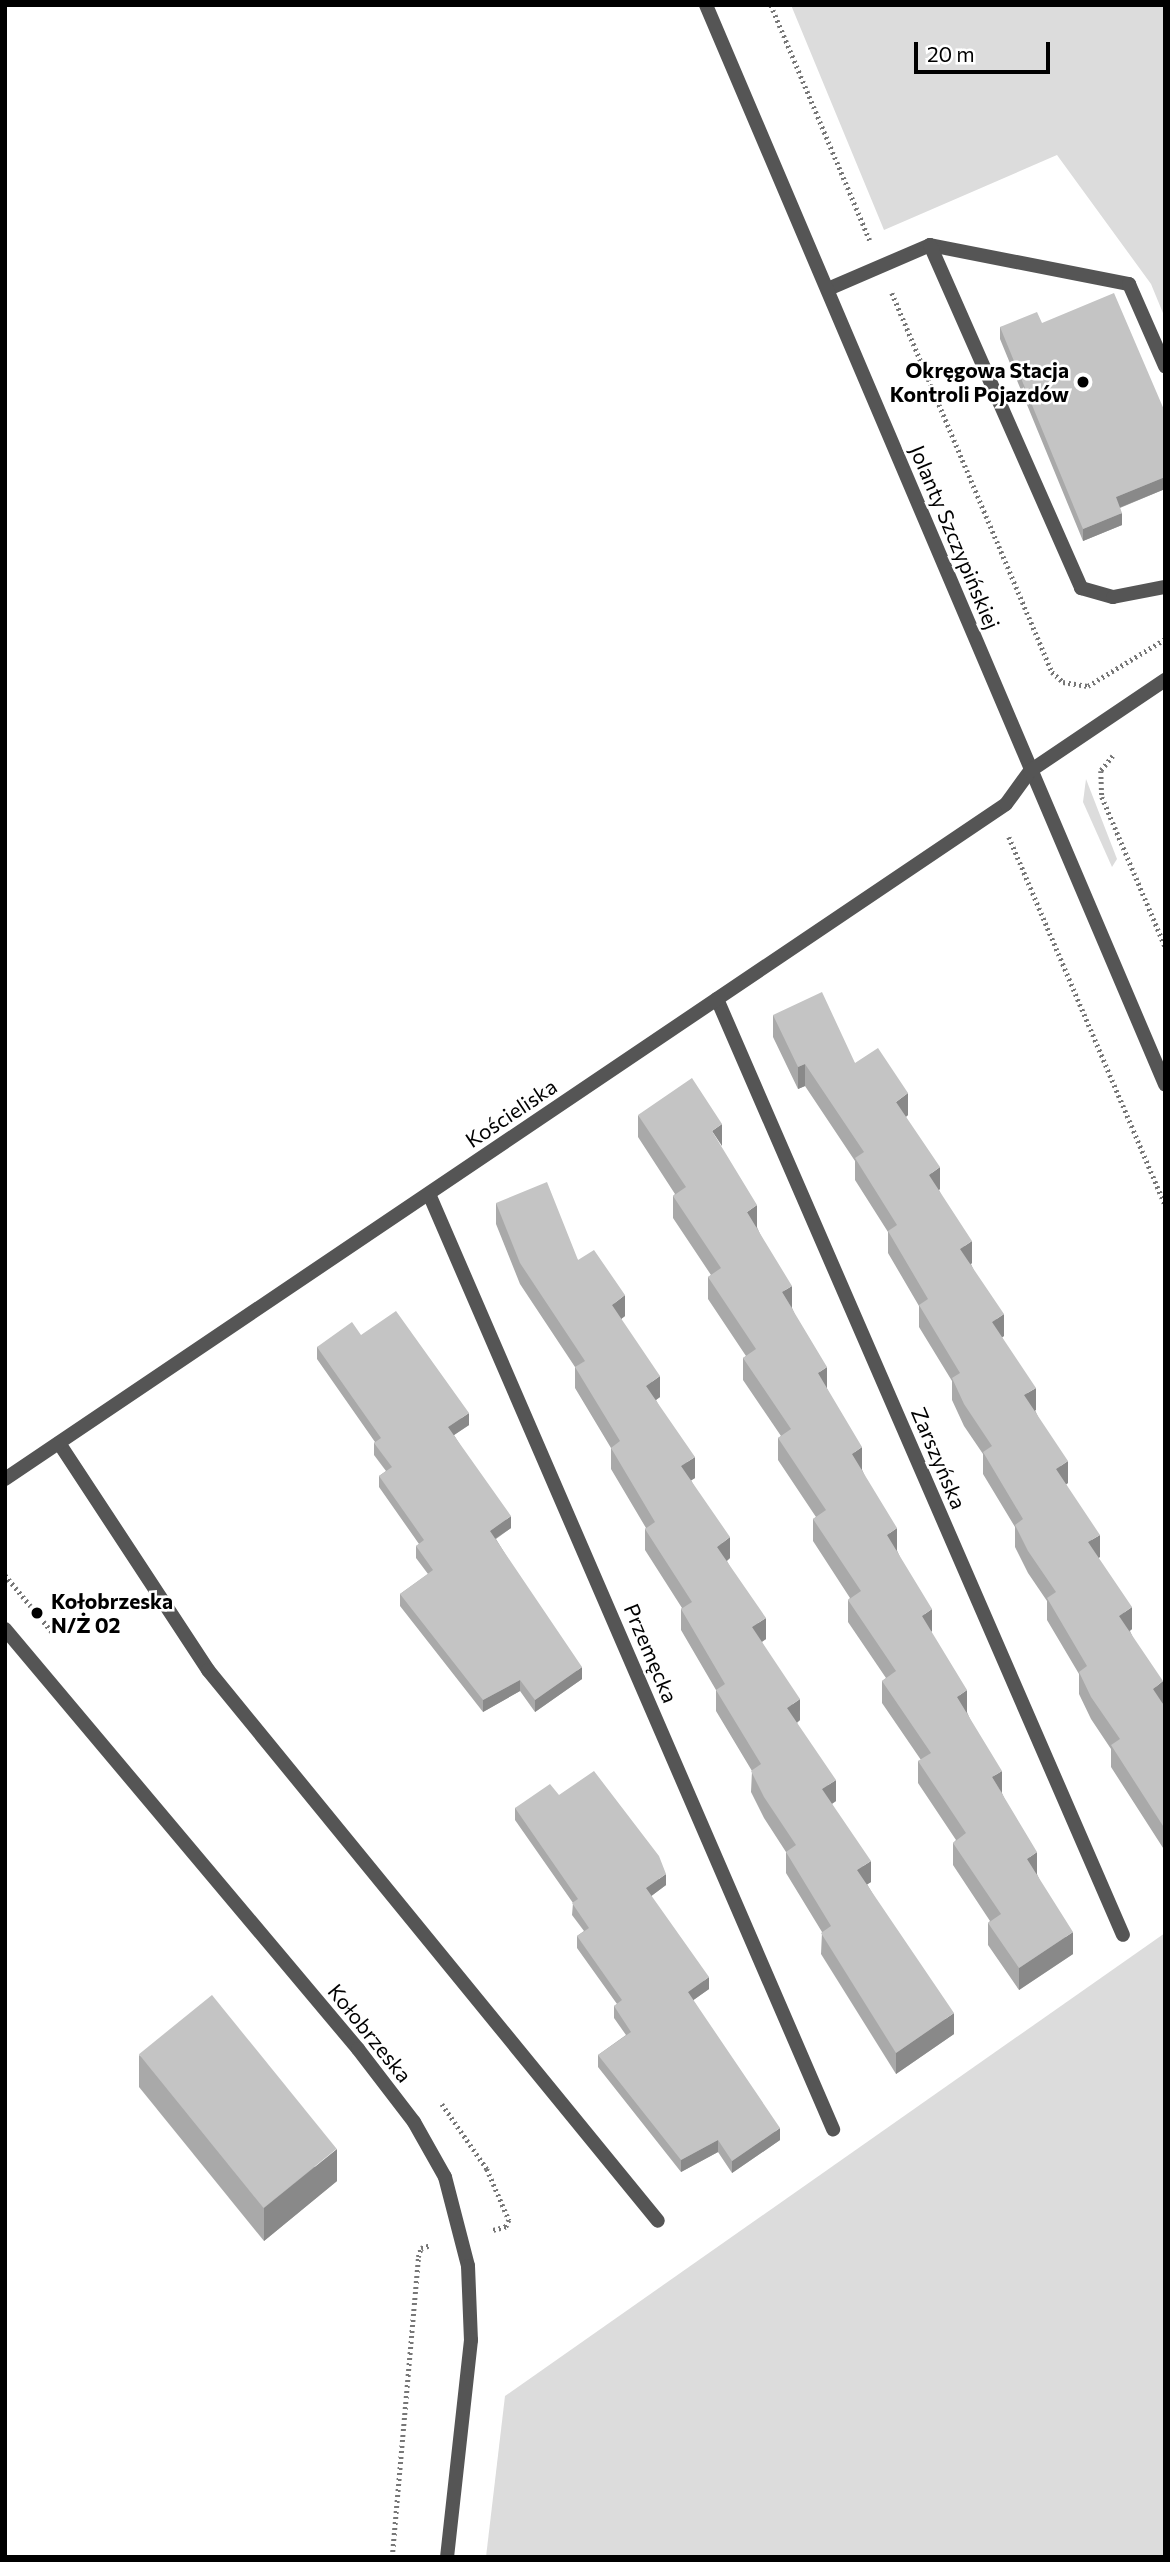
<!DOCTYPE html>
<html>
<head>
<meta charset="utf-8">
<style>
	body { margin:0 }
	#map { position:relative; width:1170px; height:2562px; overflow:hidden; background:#fff; font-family:Commissioner,sans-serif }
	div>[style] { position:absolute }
	.green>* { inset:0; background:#dcdcdc }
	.path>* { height:4.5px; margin-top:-2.25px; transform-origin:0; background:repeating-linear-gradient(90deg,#777 0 2px,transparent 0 5.5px) }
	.lane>* { height:14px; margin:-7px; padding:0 7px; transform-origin:7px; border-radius:7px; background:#555 }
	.street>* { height:14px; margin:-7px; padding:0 7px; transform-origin:7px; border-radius:7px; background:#555 }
	.wall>* { inset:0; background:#a9a9a9 }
	.shaded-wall>* { inset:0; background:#898989 }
	.building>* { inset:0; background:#c4c4c4; transform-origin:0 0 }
	.dots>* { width:19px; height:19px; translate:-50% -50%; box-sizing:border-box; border:4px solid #fff; border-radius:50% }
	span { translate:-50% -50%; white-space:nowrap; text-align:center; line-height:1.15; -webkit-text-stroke:5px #fff; paint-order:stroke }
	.poi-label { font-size:21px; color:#000; font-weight:700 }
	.right { translate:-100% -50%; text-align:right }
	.left { translate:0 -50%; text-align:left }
	.street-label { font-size:21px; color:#000 }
	.frame { position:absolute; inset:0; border:7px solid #000; pointer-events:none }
	.scale { position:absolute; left:914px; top:42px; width:136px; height:32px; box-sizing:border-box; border:4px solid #000; border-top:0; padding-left:9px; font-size:21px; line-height:24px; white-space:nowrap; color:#000; -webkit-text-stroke:5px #fff; paint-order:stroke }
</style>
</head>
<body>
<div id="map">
	<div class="green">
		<div style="clip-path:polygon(791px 5px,1165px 5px,1165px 318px,1151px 284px,1057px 155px,884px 230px)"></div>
		<div style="clip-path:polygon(1086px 779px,1117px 859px,1112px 867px,1083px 802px)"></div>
		<div style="clip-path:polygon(1165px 1933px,1165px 2557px,486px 2557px,505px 2396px)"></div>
	</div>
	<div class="path">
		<div style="left:771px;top:5px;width:255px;rotate:67.2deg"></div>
		<div style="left:892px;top:293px;width:411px;rotate:67.1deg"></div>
		<div style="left:1052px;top:672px;width:15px;rotate:42deg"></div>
		<div style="left:1063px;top:682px;width:25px;rotate:9deg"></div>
		<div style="left:1088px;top:686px;width:90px;rotate:-31.4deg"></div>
		<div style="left:1113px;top:756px;width:19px;rotate:129deg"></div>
		<div style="left:1101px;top:771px;width:26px;rotate:88deg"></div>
		<div style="left:1102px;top:797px;width:162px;rotate:67.1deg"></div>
		<div style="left:1009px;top:837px;width:400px;rotate:67deg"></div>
		<div style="left:5px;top:1575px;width:75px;rotate:50.4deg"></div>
		<div style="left:442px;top:2104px;width:79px;rotate:55.3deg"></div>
		<div style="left:487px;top:2169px;width:56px;rotate:66.7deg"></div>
		<div style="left:509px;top:2220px;width:8px;rotate:113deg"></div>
		<div style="left:506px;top:2227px;width:16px;rotate:165deg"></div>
		<div style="left:392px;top:2557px;width:301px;rotate:-85deg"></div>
		<div style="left:418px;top:2257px;width:9px;rotate:-72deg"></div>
		<div style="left:421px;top:2248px;width:10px;rotate:-17deg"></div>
	</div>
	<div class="lane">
		<div style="left:930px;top:245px;width:203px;rotate:11.1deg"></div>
		<div style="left:1129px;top:284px;width:90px;rotate:66.3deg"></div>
		<div style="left:828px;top:289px;width:111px;rotate:-23.3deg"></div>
		<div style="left:930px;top:245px;width:375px;rotate:66.2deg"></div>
		<div style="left:1081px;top:588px;width:33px;rotate:16deg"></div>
		<div style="left:1113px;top:597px;width:53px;rotate:-10.9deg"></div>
		<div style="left:59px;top:1443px;width:272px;rotate:56.7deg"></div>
		<div style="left:208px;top:1670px;width:711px;rotate:50.76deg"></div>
	</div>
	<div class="street">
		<div style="left:706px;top:5px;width:1173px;rotate:66.96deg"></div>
		<div style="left:717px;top:999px;width:1020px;rotate:66.55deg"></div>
		<div style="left:429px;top:1194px;width:1019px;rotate:66.63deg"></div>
		<div style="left:5px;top:1479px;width:1207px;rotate:-33.99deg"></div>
		<div style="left:1006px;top:804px;width:41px;rotate:-54deg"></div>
		<div style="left:1030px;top:771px;width:163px;rotate:-34deg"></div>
		<div style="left:5px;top:1629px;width:549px;rotate:49.95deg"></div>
		<div style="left:358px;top:2049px;width:92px;rotate:52.5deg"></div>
		<div style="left:414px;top:2122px;width:63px;rotate:60.6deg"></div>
		<div style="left:445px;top:2177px;width:92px;rotate:75.5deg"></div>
		<div style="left:468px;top:2266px;width:74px;rotate:87.7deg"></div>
		<div style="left:471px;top:2340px;width:218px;rotate:96.3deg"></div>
	</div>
	<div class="wall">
		<div style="clip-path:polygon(1042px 323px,1165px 412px,1165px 489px,1120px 508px,1122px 525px,1083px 541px,1000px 339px,1000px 327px)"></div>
		<div style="clip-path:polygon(773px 1015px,855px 1063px,908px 1115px,906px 1117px,940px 1189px,939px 1190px,972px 1263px,971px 1264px,1004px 1336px,1002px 1337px,1068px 1483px,1066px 1484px,1100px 1557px,1098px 1558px,1132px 1629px,1130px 1631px,1165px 1707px,1165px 1851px,1111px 1767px,1111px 1749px,1091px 1719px,1079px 1694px,1079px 1674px,1047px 1620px,1047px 1601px,1028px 1573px,1015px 1547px,1015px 1527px,983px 1474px,983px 1454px,964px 1426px,952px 1400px,952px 1381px,919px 1327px,919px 1306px,888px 1253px,888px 1232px,855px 1180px,855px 1161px,805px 1086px,798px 1089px,773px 1037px)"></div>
		<div style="clip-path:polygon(638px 1115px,757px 1227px,932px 1631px,931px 1632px,967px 1712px,1037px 1874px,1073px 1954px,1019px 1990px,988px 1945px,988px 1923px,990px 1921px,953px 1865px,953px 1843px,956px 1840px,918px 1783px,918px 1761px,921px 1760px,882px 1703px,882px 1681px,886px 1678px,848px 1622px,848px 1600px,850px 1598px,813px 1541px,813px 1519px,816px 1517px,778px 1460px,778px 1438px,781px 1436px,743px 1380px,743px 1358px,746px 1356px,708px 1299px,708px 1277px,711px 1275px,673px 1218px,673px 1196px,675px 1194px,638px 1137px)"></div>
		<div style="clip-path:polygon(496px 1203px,578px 1260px,625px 1316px,621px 1319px,660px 1397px,656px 1400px,695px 1478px,691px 1480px,730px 1558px,727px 1561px,766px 1639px,762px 1642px,800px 1720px,797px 1723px,836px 1801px,832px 1804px,871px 1882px,867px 1884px,954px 2034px,896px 2074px,821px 1954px,822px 1932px,786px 1873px,786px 1852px,764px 1818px,751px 1792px,752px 1771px,716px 1711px,716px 1690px,681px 1630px,681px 1609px,682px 1608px,645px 1550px,645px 1529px,646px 1528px,611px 1469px,611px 1448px,575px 1388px,575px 1367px,520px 1284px,496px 1224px)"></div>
		<div style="clip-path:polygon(361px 1335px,469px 1425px,454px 1435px,511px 1528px,496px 1539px,582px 1679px,535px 1712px,520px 1691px,483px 1712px,400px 1606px,400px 1594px,428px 1574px,416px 1558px,416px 1546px,419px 1544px,379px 1487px,379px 1476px,386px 1471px,374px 1455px,374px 1443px,375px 1442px,317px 1359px,317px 1347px)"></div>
		<div style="clip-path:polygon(559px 1795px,666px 1885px,651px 1896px,709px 1989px,693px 2000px,780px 2140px,732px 2173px,718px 2152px,681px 2172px,598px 2067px,598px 2055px,626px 2035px,614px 2018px,614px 2006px,617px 2004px,577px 1948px,577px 1936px,584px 1931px,572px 1915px,573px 1903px,515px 1820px,515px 1808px)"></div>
		<div style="clip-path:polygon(139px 2055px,337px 2181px,264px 2241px,139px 2087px)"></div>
	</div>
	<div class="shaded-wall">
		<div style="clip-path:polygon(1165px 477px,1165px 489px,1116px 509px,1116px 497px)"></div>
		<div style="clip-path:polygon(1122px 513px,1122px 525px,1083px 541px,1083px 529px)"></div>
		<div style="clip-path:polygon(805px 1064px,805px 1086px,798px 1089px,798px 1067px)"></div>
		<div style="clip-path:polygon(908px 1093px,908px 1115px,896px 1124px,896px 1102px)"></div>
		<div style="clip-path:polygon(722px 1124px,722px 1146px,712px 1131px)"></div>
		<div style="clip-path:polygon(940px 1167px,940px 1189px,929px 1197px,929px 1175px)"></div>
		<div style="clip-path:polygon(757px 1205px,757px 1227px,747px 1234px,747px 1212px)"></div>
		<div style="clip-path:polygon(972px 1241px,972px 1263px,960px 1271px,960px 1249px)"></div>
		<div style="clip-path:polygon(792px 1286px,792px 1308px,782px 1292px)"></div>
		<div style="clip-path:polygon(625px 1295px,625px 1316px,612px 1326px,612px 1305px)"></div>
		<div style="clip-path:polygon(1004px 1314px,1004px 1336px,992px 1344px,992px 1322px)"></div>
		<div style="clip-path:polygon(827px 1367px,827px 1389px,818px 1395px,818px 1373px)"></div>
		<div style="clip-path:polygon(660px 1376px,660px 1397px,646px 1407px,646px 1386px)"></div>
		<div style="clip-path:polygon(1036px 1388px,1036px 1410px,1024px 1418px,1024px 1395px)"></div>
		<div style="clip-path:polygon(469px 1413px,469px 1425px,448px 1439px,448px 1427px)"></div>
		<div style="clip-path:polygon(862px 1447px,862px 1469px,852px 1476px,852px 1454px)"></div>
		<div style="clip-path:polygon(695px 1457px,695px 1478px,681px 1487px,681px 1466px)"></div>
		<div style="clip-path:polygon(1068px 1461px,1068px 1483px,1056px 1491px,1056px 1469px)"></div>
		<div style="clip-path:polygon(511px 1516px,511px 1528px,490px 1542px,490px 1531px)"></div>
		<div style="clip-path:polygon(897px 1528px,897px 1550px,887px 1557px,887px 1535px)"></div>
		<div style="clip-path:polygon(1100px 1535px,1100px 1557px,1088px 1564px,1088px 1542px)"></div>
		<div style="clip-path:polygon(730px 1537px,730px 1558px,717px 1568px,717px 1547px)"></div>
		<div style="clip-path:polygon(1132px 1607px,1132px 1629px,1119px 1638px,1119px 1616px)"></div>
		<div style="clip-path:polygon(932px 1609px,932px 1631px,922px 1638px,922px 1616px)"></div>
		<div style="clip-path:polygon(766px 1618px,766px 1639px,752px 1648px,752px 1627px)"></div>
		<div style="clip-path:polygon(582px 1667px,582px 1679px,535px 1712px,535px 1700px)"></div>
		<div style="clip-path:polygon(520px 1680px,520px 1691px,483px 1712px,483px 1700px)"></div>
		<div style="clip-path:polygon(1163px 1681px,1163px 1703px,1153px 1711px,1153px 1689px)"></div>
		<div style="clip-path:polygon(967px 1690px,967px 1712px,957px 1719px,957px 1697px)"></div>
		<div style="clip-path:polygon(800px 1699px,800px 1720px,787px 1729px,787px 1708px)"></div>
		<div style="clip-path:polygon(1002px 1771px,1002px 1793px,992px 1777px)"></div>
		<div style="clip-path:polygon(836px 1780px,836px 1801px,822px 1810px,822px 1789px)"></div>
		<div style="clip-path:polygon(1037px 1852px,1037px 1874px,1027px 1881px,1027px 1859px)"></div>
		<div style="clip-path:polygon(871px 1861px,871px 1882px,857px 1891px,857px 1870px)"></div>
		<div style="clip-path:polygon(666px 1874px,666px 1885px,646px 1900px,646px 1888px)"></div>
		<div style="clip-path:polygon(1073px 1932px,1073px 1954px,1019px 1990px,1019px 1968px)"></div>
		<div style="clip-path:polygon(709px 1977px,709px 1989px,688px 2004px,688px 1992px)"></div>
		<div style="clip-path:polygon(954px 2013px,954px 2034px,896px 2074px,896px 2053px)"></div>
		<div style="clip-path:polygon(780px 2128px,780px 2140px,732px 2173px,732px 2161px)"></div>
		<div style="clip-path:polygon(718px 2140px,718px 2152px,681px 2172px,681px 2160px)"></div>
		<div style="clip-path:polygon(337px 2149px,337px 2181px,264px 2241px,264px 2208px)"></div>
	</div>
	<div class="building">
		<div style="clip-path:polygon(1114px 293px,1165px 412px,1165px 477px,1116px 497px,1122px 513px,1083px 529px,1000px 327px,1037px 312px,1042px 323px)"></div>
		<div style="clip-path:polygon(822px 992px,855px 1063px,878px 1048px,908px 1093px,896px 1102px,940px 1167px,929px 1175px,972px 1241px,960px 1249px,1004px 1314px,992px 1322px,1036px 1388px,1024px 1395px,1068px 1461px,1056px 1469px,1100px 1535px,1088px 1542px,1132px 1607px,1119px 1616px,1163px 1681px,1153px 1689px,1165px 1707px,1165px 1829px,1111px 1745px,1120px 1739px,1091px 1697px,1079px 1672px,1087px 1666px,1047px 1598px,1056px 1592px,1028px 1551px,1015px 1525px,1023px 1519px,983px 1452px,992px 1446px,964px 1404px,952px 1378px,960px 1373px,919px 1305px,928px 1299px,888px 1231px,897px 1225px,855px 1158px,864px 1152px,805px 1064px,798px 1067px,773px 1015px)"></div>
		<div style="clip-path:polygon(692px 1078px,722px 1124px,712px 1131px,757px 1205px,747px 1212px,792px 1286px,782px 1292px,827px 1367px,818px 1373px,862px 1447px,852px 1454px,897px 1528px,887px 1535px,932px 1609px,922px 1616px,967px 1690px,957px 1697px,1002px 1771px,992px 1777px,1037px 1852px,1027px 1859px,1073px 1932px,1019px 1968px,988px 1923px,1001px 1914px,953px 1843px,966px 1833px,918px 1761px,931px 1753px,882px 1681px,896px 1671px,848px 1600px,861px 1591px,813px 1519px,826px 1510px,778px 1438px,791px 1429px,743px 1358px,756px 1349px,708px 1277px,721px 1268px,673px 1196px,686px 1187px,638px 1115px)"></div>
		<div style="clip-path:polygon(547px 1182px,578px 1260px,594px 1250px,625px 1295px,612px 1305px,660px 1376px,646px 1386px,695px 1457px,681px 1466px,730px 1537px,717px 1547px,766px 1618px,752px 1627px,800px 1699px,787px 1708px,836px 1780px,822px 1789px,871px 1861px,857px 1870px,954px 2013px,896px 2053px,821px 1933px,831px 1926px,786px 1852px,796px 1845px,764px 1797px,751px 1771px,761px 1764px,716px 1690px,725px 1684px,681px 1609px,692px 1602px,645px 1529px,655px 1522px,611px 1448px,620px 1441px,575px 1367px,585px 1361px,520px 1263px,496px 1203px)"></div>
		<div style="clip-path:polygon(396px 1311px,469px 1413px,448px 1427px,511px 1516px,490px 1531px,582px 1667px,535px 1700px,520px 1680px,483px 1700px,400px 1594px,433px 1570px,416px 1546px,424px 1540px,379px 1476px,392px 1467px,374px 1443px,381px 1438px,317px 1347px,352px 1322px,361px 1335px)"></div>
		<div style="clip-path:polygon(594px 1771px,659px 1856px,666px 1874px,646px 1888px,709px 1977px,688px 1992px,780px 2128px,732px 2161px,718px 2140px,681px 2160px,598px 2055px,631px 2032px,614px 2006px,622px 2000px,577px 1936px,589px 1928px,572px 1903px,578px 1899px,515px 1808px,550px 1784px,559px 1795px)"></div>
		<div style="left:212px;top:1995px;width:198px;height:94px;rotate:51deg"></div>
	</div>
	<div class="dots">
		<div style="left:1083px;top:382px;background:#000"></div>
		<div style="left:37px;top:1613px;background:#000"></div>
	</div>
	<div class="poi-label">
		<span class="right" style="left:1069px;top:382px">Okręgowa Stacja<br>Kontroli Pojazdów</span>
		<span class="left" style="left:51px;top:1613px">Kołobrzeska<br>N/Ż 02</span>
	</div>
	<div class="street-label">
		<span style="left:955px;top:537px;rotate:67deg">Jolanty Szczypińskiej</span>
		<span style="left:511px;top:1113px;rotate:-34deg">Kościeliska</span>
		<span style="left:939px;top:1458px;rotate:67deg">Zarszyńska</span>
		<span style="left:651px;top:1653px;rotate:67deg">Przemęcka</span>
		<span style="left:370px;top:2033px;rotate:51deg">Kołobrzeska</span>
	</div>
	<div class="frame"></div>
	<div class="scale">20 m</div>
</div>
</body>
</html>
